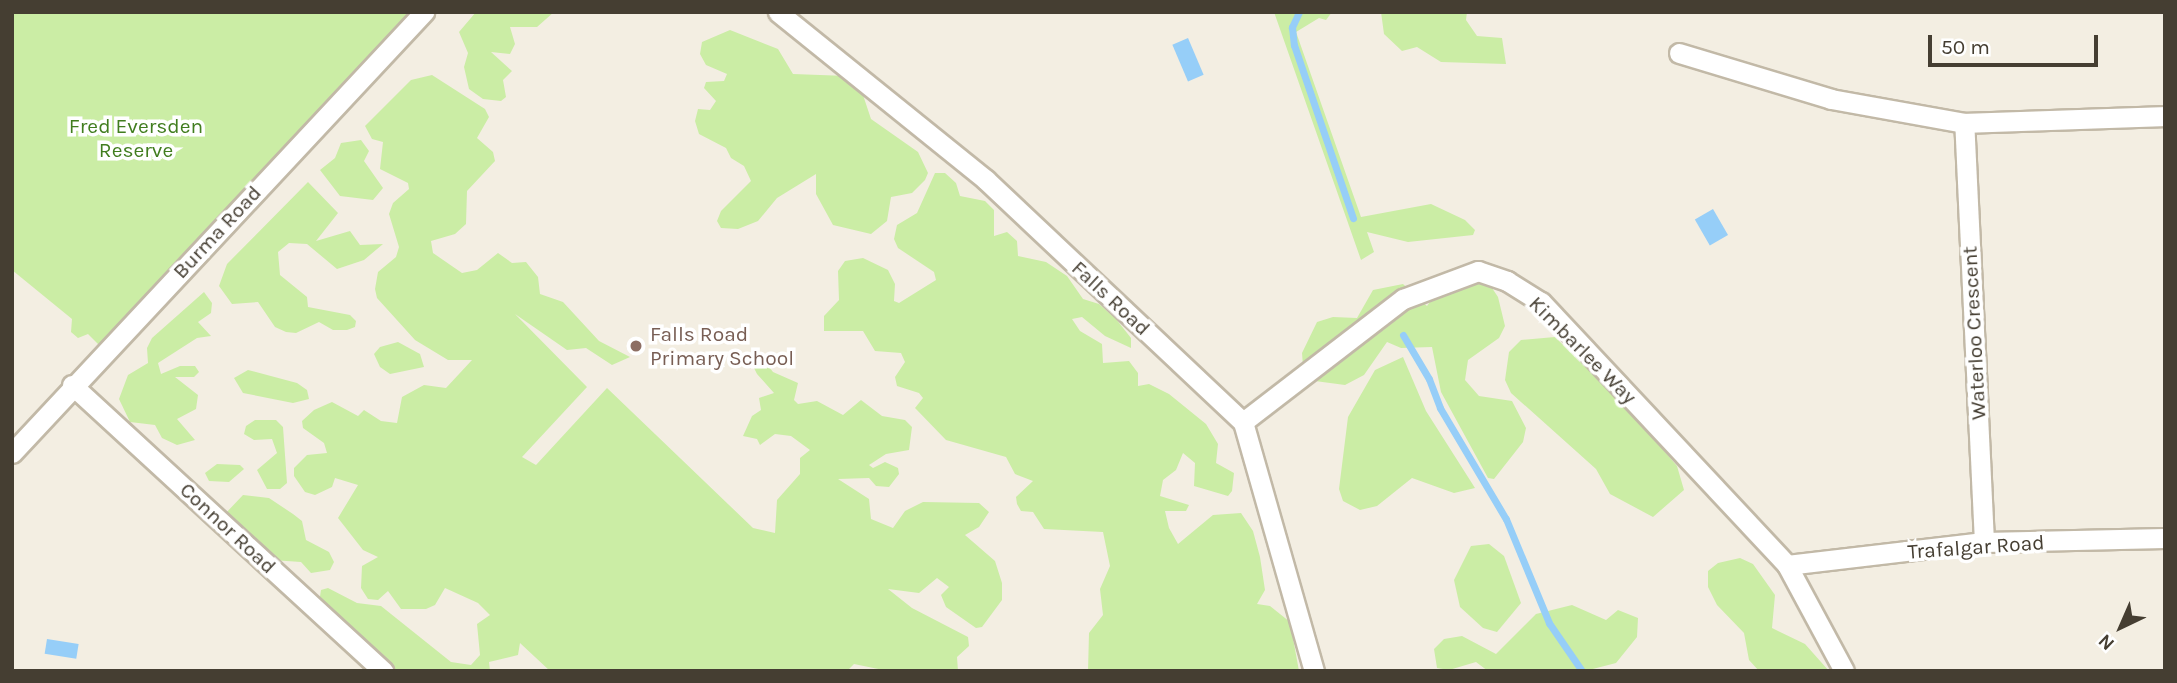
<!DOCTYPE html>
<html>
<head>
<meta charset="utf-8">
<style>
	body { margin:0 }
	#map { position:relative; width:2177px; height:683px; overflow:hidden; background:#f3eee2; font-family:Karla,sans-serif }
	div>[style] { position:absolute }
	.green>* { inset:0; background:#cbeda5 }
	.water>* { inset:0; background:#96cef8; transform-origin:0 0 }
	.stream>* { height:7px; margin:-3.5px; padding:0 3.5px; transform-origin:3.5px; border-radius:3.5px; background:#96cef8 }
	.roads { filter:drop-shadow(2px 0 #c2b9a7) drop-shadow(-2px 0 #c2b9a7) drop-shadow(0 2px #c2b9a7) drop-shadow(0 -2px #c2b9a7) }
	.street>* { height:19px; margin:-9.5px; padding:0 9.5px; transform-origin:9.5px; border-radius:9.5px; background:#fff }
	.dots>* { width:19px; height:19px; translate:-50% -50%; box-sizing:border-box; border:4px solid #fff; border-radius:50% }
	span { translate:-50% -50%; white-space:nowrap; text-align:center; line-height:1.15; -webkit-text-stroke:7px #fff; paint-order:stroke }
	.park-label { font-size:21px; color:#417d1f }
	.street-label { font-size:21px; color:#453e32 }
	.education-label { font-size:21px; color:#785e54 }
	.left { translate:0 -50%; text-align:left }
	.frame { position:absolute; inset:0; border:14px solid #453e32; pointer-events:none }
	.north { position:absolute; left:2086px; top:592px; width:70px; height:70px; -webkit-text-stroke:5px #fff; paint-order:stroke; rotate:224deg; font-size:19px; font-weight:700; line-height:28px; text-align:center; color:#453e32 }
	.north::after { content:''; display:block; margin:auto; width:24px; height:32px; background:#453e32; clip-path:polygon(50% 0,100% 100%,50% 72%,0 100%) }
	.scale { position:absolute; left:1928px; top:35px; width:170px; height:32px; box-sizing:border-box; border:4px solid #453e32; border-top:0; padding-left:9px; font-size:21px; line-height:24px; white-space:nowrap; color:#453e32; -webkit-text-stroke:5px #fff; paint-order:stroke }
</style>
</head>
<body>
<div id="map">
	<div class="green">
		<div style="clip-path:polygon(12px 12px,424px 12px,105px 351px,88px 334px,78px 338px,71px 332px,72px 319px,12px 270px)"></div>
		<div style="clip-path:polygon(476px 12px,554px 12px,537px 27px,510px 27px,515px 44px,510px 54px,491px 52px,512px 71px,503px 80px,506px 97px,501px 101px,483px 99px,469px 89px,464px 67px,468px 53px,459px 32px)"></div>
		<div style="clip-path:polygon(1274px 12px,1332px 12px,1326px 20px,1319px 18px,1296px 32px,1361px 217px,1431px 204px,1465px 220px,1475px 230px,1473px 235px,1408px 242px,1367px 232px,1374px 252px,1361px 260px)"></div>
		<div style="clip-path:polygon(1381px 12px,1467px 12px,1466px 20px,1477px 36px,1502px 38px,1506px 64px,1441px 62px,1417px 47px,1402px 51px,1384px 34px)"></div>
		<div style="clip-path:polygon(730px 30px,778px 49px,793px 74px,847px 76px,862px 92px,871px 119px,918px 152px,928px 173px,925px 180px,912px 193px,891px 197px,887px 221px,871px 234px,833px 225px,816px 194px,816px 174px,777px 198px,758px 221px,738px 229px,721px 228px,717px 221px,721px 211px,751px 181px,744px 166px,731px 158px,726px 148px,699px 134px,695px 121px,698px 109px,710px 110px,716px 101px,704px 88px,706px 82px,724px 81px,727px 74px,706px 65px,700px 54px,702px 42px)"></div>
		<div style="clip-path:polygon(432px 75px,485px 109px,489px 117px,477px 138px,493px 152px,495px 161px,467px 191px,466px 224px,455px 234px,431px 241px,433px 253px,462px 273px,477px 270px,498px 253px,512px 263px,526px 262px,538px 277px,540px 294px,563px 302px,599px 341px,630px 357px,612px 365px,586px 348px,567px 350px,515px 314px,587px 387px,522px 457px,536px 465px,607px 388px,753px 528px,775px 533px,777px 500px,800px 474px,800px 458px,810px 450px,791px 436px,775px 434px,760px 445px,757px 439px,743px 436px,752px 416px,761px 410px,759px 398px,774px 393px,757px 374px,754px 368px,758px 364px,766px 363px,773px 372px,798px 383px,794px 400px,798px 404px,817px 401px,843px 415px,861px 400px,882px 416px,905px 420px,912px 427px,909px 450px,886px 454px,869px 465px,873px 468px,885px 462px,898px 468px,899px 474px,889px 487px,876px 486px,869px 478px,838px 479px,869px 499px,871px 519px,893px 528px,905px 511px,923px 502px,979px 503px,989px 512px,979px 527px,965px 535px,995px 561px,1002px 583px,1002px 600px,982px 627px,976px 628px,946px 607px,941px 595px,949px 587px,937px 578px,919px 593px,888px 589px,912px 608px,968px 637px,969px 646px,957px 657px,958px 671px,888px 671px,854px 664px,847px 671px,550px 671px,520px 643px,518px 655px,489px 662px,490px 671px,391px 671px,319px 603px,321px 590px,328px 588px,357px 603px,381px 606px,451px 662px,471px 665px,480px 655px,477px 624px,490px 615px,478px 603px,445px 588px,435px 605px,426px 609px,401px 609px,388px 591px,378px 600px,368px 599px,361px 588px,362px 566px,378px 557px,363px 550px,338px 518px,358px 485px,335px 478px,332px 487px,315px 495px,305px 492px,294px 476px,294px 468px,307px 455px,327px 453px,324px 443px,303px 428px,302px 421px,314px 410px,332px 402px,358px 416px,364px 410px,381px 421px,397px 423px,402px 397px,424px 385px,446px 388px,472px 360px,448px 360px,415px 340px,377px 298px,375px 289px,378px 272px,396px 257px,399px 247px,389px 214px,393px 203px,409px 189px,408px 183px,380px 169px,383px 142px,372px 139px,365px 126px,411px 80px)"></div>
		<div style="clip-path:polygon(361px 140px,369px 151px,364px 161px,383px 188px,373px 200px,340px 196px,320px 170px,335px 158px,341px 143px)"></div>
		<div style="clip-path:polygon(935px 173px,945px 173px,956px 183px,960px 196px,985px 201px,994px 210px,994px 236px,1007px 232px,1017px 241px,1018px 256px,1046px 262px,1067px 276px,1083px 299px,1099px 304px,1116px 319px,1131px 338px,1131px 348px,1105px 336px,1082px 317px,1072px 319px,1080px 331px,1102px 344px,1103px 363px,1129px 361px,1138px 373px,1138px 386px,1149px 384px,1169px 394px,1206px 424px,1218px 444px,1216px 463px,1234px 473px,1232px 491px,1228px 496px,1194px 486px,1195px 463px,1183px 453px,1176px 470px,1163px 480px,1160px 496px,1189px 505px,1186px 511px,1165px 511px,1169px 528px,1178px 544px,1213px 515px,1241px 513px,1253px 531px,1260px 557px,1265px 590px,1257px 604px,1270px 606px,1290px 622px,1299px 671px,1088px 671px,1089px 633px,1103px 615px,1100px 589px,1110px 566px,1103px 532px,1044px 529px,1033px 512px,1021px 511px,1017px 504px,1016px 497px,1033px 481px,1015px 474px,1006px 457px,946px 440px,915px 408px,923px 398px,919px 393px,897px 386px,895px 377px,905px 362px,901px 353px,875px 351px,863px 331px,824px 331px,824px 316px,839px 300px,838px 271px,845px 261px,863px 258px,888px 270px,895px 284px,894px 301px,899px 303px,936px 280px,934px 272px,898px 248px,894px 239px,897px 225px,917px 213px)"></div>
		<div style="clip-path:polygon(308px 182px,338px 213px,316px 241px,350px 231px,360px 245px,383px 244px,364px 260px,337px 269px,307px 244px,289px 243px,278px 252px,280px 275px,307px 297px,308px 307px,350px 315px,356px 321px,355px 327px,347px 330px,333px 330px,319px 322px,296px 333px,286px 332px,275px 327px,258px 302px,232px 304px,219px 286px,227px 264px)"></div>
		<div style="clip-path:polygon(1476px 278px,1490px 285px,1498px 297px,1505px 326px,1499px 338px,1468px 360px,1465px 380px,1479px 396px,1512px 401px,1526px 428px,1523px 442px,1494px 479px,1488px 478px,1441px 392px,1432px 347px,1401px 348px,1387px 342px,1364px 375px,1345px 385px,1315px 381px,1303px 366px,1302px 353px,1317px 322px,1333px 317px,1357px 318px,1373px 290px,1403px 284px,1427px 306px,1434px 296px)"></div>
		<div style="clip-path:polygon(204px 292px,212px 303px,211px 313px,198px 322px,211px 336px,197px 338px,158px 363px,161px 374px,180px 366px,195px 366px,199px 372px,194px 377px,175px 377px,198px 395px,196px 409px,177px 419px,195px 440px,177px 445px,162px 438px,155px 425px,130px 422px,119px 399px,128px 375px,148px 363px,147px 348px,152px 338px)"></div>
		<div style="clip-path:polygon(1555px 337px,1634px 415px,1677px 466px,1684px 490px,1653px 517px,1610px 494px,1596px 469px,1511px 393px,1505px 380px,1509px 352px,1521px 340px)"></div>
		<div style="clip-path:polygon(398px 342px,420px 354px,424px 367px,390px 374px,380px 367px,374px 354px,380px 347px)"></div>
		<div style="clip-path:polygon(1403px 357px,1426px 411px,1475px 488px,1454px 493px,1412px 478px,1377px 506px,1360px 510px,1343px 501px,1339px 489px,1348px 417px,1375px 370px)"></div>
		<div style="clip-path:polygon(248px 370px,297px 383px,307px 390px,309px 399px,293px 403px,243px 393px,234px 378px)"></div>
		<div style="clip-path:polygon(255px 420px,276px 420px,283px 427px,287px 483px,280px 489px,267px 489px,257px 470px,277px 453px,272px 439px,254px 440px,244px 434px,246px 426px)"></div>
		<div style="clip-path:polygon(217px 464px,240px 465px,244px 469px,229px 482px,209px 481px,205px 473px)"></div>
		<div style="clip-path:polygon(243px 495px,269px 498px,293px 514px,302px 521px,306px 540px,329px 552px,334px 562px,330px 570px,311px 573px,301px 562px,272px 560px,224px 515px)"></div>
		<div style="clip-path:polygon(1489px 544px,1504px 556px,1521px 603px,1497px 632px,1483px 628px,1460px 607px,1454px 580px,1471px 546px)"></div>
		<div style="clip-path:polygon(1740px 558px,1753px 564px,1775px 595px,1772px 628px,1805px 644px,1829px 671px,1759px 671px,1749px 660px,1744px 633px,1717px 605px,1708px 587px,1708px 571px,1718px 563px)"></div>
		<div style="clip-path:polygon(1572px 605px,1606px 620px,1618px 610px,1638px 618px,1637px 637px,1616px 663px,1585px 671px,1488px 671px,1476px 662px,1449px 670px,1437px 668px,1434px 649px,1444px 639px,1462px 636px,1496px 654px,1536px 614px)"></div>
	</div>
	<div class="water">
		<div style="left:1188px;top:38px;width:40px;height:17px;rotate:67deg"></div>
		<div style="left:1713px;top:209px;width:30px;height:21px;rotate:60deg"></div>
		<div style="left:47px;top:639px;width:32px;height:15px;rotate:9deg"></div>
	</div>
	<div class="stream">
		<div style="left:1299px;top:12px;width:17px;rotate:115deg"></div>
		<div style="left:1292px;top:27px;width:18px;rotate:84deg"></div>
		<div style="left:1294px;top:45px;width:183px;rotate:71.2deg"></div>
		<div style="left:1403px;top:335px;width:51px;rotate:59.4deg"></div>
		<div style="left:1429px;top:379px;width:31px;rotate:69deg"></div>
		<div style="left:1440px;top:408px;width:129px;rotate:59.3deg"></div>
		<div style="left:1506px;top:519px;width:113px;rotate:67.5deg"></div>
		<div style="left:1549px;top:623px;width:58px;rotate:55.5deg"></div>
	</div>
	<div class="roads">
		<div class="street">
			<div style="left:778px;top:12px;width:267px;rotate:38.9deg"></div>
			<div style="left:986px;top:180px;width:353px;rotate:43.3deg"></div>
			<div style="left:1243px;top:422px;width:259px;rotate:74.1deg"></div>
			<div style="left:1679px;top:53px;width:159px;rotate:16.8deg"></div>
			<div style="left:1831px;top:99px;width:135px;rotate:10.2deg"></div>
			<div style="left:72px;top:385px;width:423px;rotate:42.6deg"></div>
			<div style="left:1243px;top:422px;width:202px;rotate:-37.6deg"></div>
			<div style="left:1403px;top:299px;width:80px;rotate:-20.5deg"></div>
			<div style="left:1478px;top:271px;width:31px;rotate:19deg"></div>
			<div style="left:1507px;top:281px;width:40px;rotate:32deg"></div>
			<div style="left:1541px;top:302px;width:360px;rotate:46.9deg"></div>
			<div style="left:1787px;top:565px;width:120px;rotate:61.7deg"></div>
			<div style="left:12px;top:453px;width:604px;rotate:-46.95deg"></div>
			<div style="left:1984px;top:542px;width:419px;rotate:-92.7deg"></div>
			<div style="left:1964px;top:123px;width:201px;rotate:-2deg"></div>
			<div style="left:1787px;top:565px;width:198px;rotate:-6.7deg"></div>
			<div style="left:1984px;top:542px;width:181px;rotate:-1.3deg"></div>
		</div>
	</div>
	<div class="dots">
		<div style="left:636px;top:346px;background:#8d6e63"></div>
	</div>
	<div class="park-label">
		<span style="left:136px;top:138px">Fred Eversden<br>Reserve</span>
	</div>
	<div class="street-label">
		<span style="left:217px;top:232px;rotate:-47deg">Burma Road</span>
		<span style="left:1111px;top:298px;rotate:43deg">Falls Road</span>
		<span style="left:1974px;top:333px;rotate:-93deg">Waterloo Crescent</span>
		<span style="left:1583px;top:350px;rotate:45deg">Kimbarlee Way</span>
		<span style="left:228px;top:528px;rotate:43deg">Connor Road</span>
		<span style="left:1976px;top:547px;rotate:-4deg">Trafalgar Road</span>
	</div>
	<div class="education-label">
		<span class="left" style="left:650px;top:346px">Falls Road<br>Primary School</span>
	</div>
	<div class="frame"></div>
	<div class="north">N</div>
	<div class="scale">50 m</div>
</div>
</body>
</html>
